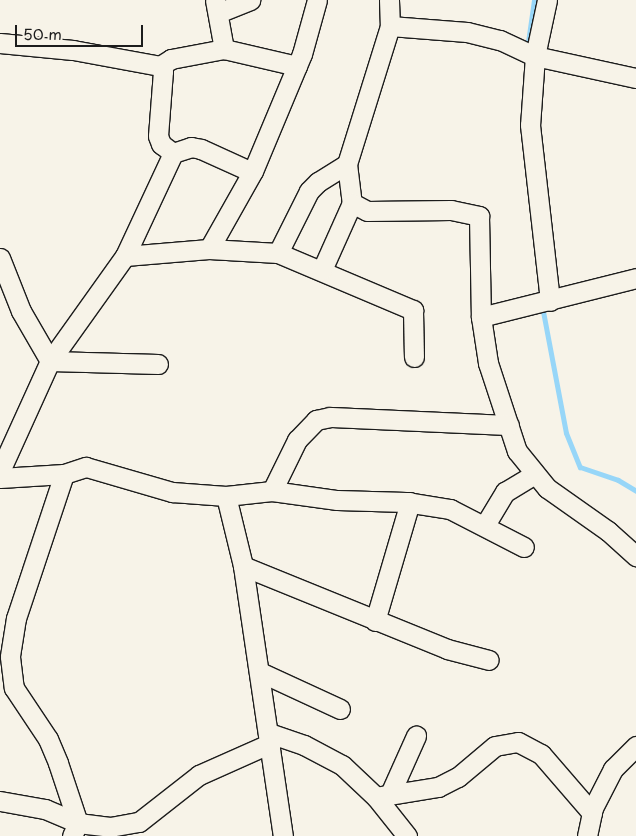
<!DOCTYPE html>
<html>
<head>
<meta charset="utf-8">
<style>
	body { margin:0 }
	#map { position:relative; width:636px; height:836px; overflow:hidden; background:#f7f3e8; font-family:"Playpen Sans",sans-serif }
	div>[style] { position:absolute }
	.stream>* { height:5px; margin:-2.5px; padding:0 2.5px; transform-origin:2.5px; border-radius:2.5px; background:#97d6f8 }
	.roads { filter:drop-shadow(1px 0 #1c1c1c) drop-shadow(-1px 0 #1c1c1c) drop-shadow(0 1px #1c1c1c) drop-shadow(0 -1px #1c1c1c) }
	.street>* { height:19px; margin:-9.5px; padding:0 9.5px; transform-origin:9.5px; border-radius:9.5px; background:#f7f3e8 }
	span { translate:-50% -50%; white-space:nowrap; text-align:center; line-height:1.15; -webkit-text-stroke:4.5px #f7f3e8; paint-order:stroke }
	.scale { position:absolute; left:15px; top:25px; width:128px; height:22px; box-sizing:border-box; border:2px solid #1c1c1c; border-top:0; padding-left:6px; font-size:15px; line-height:18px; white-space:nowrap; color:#1c1c1c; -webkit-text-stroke:4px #f7f3e8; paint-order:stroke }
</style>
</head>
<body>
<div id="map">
	<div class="stream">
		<div style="left:527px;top:49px;width:49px;rotate:-81.9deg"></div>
		<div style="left:542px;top:306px;width:129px;rotate:79.3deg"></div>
		<div style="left:566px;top:433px;width:37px;rotate:68deg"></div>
		<div style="left:580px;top:467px;width:40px;rotate:18.9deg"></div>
		<div style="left:618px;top:480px;width:21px;rotate:31deg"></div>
	</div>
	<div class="roads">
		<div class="street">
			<div style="left:215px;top:0;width:50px;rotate:79.6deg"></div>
			<div style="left:389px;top:0;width:26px;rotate:88deg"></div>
			<div style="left:390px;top:26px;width:145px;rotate:107.3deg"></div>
			<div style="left:347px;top:164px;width:39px;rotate:83deg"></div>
			<div style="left:352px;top:203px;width:17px;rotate:28deg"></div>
			<div style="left:367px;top:211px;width:84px;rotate:-0.7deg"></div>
			<div style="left:451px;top:210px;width:29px;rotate:12deg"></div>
			<div style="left:479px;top:216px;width:101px;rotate:88.9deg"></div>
			<div style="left:481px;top:317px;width:47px;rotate:81.3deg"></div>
			<div style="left:488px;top:363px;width:93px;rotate:71.8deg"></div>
			<div style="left:517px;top:451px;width:48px;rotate:51deg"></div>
			<div style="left:547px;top:488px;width:75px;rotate:35.2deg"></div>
			<div style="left:608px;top:531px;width:38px;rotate:42deg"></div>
			<div style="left:547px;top:0;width:57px;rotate:102.1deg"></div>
			<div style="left:535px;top:56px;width:69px;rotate:94.1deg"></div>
			<div style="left:530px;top:125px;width:177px;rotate:83.5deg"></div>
			<div style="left:218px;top:13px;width:35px;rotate:-22deg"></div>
			<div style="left:390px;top:26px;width:77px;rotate:4.5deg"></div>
			<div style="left:467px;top:32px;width:34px;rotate:14deg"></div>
			<div style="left:500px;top:40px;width:38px;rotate:25deg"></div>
			<div style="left:535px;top:56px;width:103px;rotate:12.3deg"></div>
			<div style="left:0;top:43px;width:73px;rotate:5.5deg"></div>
			<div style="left:73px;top:50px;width:88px;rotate:10.4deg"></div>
			<div style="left:160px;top:66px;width:6px;rotate:59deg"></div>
			<div style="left:163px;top:71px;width:65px;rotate:94.4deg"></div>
			<div style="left:158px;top:136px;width:9px;rotate:69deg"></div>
			<div style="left:161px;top:144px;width:15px;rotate:37deg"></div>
			<div style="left:160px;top:66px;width:13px;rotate:-32deg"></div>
			<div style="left:171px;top:59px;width:54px;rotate:-10.7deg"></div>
			<div style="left:224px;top:49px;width:75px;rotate:13.1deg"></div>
			<div style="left:209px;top:249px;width:90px;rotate:-60.6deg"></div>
			<div style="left:253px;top:171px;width:127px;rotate:-67.3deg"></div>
			<div style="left:302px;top:54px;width:56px;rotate:-74.5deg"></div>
			<div style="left:278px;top:253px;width:69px;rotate:-63.4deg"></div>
			<div style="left:309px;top:191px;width:13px;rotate:-45deg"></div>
			<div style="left:318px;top:182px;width:34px;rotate:-32deg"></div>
			<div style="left:125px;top:256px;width:84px;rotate:-4.8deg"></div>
			<div style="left:209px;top:249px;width:69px;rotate:3.3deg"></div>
			<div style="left:278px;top:253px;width:147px;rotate:22.9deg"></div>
			<div style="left:413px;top:310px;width:47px;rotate:88.8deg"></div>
			<div style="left:0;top:258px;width:57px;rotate:68.4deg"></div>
			<div style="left:21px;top:311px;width:58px;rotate:59.9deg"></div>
			<div style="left:50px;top:361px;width:108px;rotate:1.6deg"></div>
			<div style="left:322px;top:270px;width:73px;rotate:-65.9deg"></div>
			<div style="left:481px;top:317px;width:160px;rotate:-14.1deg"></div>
			<div style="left:0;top:471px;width:121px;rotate:-65.6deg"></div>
			<div style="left:50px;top:361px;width:129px;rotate:-54.5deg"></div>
			<div style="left:125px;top:256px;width:114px;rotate:-65deg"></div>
			<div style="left:173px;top:153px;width:19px;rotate:-18deg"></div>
			<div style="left:191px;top:147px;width:10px;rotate:11deg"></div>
			<div style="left:201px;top:149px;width:56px;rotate:24.3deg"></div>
			<div style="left:64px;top:474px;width:152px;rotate:108.4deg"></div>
			<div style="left:16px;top:618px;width:39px;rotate:99deg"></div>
			<div style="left:10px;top:657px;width:31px;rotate:83deg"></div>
			<div style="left:14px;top:688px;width:61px;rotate:56.3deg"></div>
			<div style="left:48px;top:739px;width:26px;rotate:67deg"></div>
			<div style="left:58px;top:763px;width:63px;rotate:71.6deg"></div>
			<div style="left:78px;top:823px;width:14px;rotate:115deg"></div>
			<div style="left:0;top:478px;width:64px;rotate:-3.6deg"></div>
			<div style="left:64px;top:474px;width:23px;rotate:-18deg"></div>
			<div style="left:86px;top:467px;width:90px;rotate:16.2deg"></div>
			<div style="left:172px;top:492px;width:54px;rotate:4.2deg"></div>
			<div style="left:226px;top:496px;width:46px;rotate:-6.2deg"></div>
			<div style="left:272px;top:491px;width:66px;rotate:7.9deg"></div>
			<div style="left:337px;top:500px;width:69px;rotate:1.7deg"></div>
			<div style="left:406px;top:502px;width:45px;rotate:9deg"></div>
			<div style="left:450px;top:509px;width:83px;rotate:27.2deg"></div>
			<div style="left:272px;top:491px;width:57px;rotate:-63.9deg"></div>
			<div style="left:297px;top:440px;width:28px;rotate:-46deg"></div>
			<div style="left:316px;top:420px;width:14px;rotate:-12deg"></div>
			<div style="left:330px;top:417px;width:179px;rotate:2.6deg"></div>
			<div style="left:226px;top:496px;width:72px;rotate:76.3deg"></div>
			<div style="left:243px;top:566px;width:273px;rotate:81.6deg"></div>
			<div style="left:485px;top:525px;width:39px;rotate:-59deg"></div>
			<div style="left:505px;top:492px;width:35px;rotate:-31deg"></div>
			<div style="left:243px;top:566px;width:220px;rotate:22.1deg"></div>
			<div style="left:447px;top:649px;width:43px;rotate:14.7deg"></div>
			<div style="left:375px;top:621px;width:124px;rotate:-73.6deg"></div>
			<div style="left:260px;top:672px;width:88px;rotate:24.8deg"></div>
			<div style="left:269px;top:733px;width:37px;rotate:19deg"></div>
			<div style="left:304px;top:745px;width:43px;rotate:27.8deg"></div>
			<div style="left:342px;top:765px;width:47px;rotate:43.3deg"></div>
			<div style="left:376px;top:797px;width:50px;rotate:51.5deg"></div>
			<div style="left:390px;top:794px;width:64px;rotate:-65.9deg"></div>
			<div style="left:376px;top:797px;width:63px;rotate:-9.2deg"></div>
			<div style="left:438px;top:787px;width:22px;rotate:-27deg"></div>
			<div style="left:458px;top:777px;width:48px;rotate:-40deg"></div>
			<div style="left:495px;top:746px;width:23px;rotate:-10deg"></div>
			<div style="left:518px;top:742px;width:26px;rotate:28deg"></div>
			<div style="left:541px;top:754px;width:78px;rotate:49.2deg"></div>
			<div style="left:0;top:801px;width:46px;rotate:10.1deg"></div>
			<div style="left:45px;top:809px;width:36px;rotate:23deg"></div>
			<div style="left:78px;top:823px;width:32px;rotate:7deg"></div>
			<div style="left:110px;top:827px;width:29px;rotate:-10deg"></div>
			<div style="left:139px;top:822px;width:76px;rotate:-38.1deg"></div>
			<div style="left:199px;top:775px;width:79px;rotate:-24deg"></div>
			<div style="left:587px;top:836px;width:29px;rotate:-78deg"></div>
			<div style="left:593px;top:808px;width:44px;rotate:-62.9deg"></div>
			<div style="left:613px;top:769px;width:33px;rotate:-45deg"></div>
		</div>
	</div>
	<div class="scale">50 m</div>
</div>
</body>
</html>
